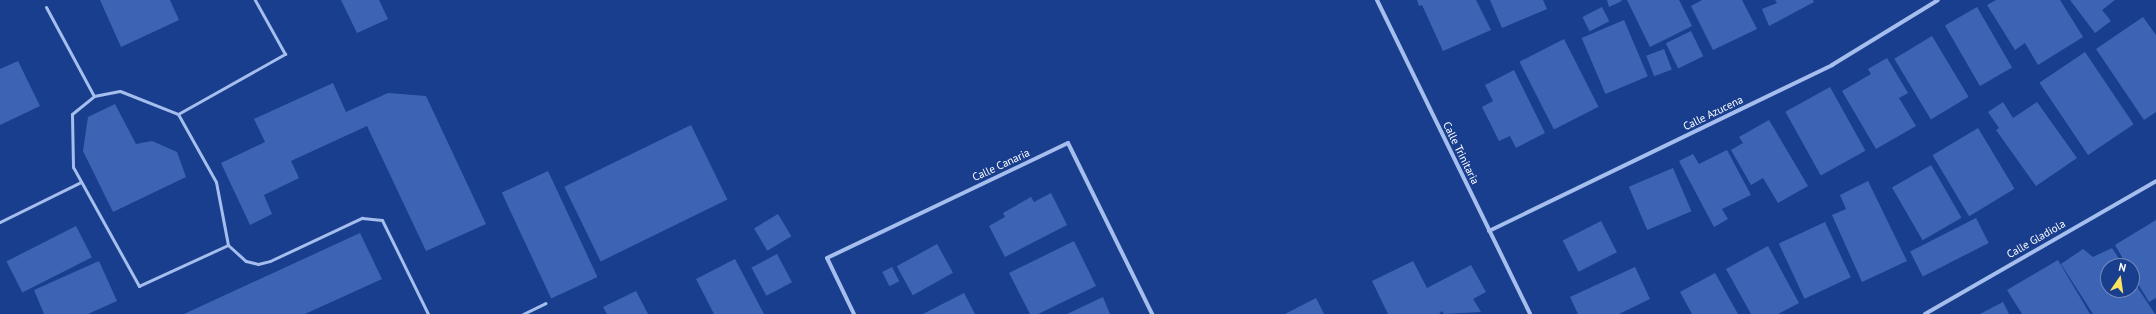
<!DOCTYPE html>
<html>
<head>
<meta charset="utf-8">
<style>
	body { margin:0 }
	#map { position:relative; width:2156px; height:314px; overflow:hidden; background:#193e8e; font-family:"PT Sans",sans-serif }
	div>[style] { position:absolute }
	.building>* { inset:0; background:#3d64b4; transform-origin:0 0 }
	.service>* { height:3px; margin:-1.5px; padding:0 1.5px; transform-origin:1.5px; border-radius:1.5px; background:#a5beee }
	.minor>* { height:4px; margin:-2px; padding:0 2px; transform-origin:2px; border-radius:2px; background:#a5beee }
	span { translate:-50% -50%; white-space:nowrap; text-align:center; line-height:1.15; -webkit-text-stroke:4px #193e8e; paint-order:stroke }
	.street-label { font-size:11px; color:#fff }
	.north { position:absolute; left:2100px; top:258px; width:40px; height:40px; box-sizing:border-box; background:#193e8e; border:1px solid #758bbb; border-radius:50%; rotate:13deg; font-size:11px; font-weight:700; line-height:16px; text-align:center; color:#fff }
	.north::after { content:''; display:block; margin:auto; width:14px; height:18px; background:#ffe462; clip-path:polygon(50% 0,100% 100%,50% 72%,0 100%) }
</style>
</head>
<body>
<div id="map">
	<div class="building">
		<div style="clip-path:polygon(100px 0,170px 0,179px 20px,121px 47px)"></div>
		<div style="clip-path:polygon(341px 0,379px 0,388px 19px,357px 33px)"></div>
		<div style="clip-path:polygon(1417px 0,1476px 0,1491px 30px,1443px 51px,1422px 5px,1419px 6px)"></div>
		<div style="clip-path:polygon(1490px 0,1543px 0,1547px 9px,1502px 28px)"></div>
		<div style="clip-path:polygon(1607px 0,1621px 0,1622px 1px,1609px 7px)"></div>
		<div style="clip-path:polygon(1627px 0,1679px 0,1692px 26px,1650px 47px)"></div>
		<div style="clip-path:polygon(1702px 0,1742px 0,1757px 29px,1713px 50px,1691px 6px)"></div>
		<div style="clip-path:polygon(1775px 0,1813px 0,1814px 2px,1769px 26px,1762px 9px,1777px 3px)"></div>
		<div style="clip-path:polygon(1996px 0,2060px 0,2083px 37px,2038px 65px,2025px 43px,2015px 50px,1987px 5px)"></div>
		<div style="clip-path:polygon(2070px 0,2115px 0,2102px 10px,2111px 21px,2095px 33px)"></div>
		<div style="left:1602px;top:7px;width:16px;height:22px;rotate:63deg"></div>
		<div style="left:1977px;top:7px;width:70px;height:37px;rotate:60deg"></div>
		<div style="clip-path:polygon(2143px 17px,2156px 35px,2156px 112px,2144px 120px,2096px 49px)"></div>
		<div style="left:1624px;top:20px;width:61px;height:46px;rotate:67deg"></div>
		<div style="left:1691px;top:31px;width:28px;height:28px;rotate:64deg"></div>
		<div style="left:1932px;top:36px;width:71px;height:44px;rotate:59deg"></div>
		<div style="left:1564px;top:39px;width:76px;height:50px;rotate:63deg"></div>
		<div style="left:1664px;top:49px;width:22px;height:19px;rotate:69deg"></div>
		<div style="left:2085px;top:52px;width:87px;height:55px;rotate:56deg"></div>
		<div style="clip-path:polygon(1887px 58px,1908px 93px,1899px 98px,1916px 126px,1876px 149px,1842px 91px,1871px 74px,1868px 69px)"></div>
		<div style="clip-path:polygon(18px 61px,40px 106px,0 125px,0 69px)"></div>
		<div style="clip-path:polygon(1514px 70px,1545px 133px,1516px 148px,1510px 136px,1499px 141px,1482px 107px,1493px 101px,1485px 85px)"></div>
		<div style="clip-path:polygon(333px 83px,346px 112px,388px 93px,426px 96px,486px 224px,426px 251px,367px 126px,291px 161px,299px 178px,264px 195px,272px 214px,250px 225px,221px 163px,265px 142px,254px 119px)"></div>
		<div style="left:1830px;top:87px;width:73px;height:51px;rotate:61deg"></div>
		<div style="clip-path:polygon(2003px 102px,2013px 118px,2037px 102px,2077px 158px,2036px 186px,1996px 130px,1999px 128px,1988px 112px)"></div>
		<div style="clip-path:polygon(115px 104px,136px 144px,152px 141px,177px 152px,186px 177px,113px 212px,83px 151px,88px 117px)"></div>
		<div style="clip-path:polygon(1769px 120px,1808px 186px,1778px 203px,1763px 178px,1751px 185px,1731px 150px,1743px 143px,1739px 137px)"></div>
		<div style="left:691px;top:125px;width:83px;height:141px;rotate:64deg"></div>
		<div style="left:1978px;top:128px;width:71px;height:53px;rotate:59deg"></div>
		<div style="clip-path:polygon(1727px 150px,1751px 195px,1722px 209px,1728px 219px,1714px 227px,1679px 161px,1693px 154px,1699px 164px)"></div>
		<div style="left:1931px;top:165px;width:61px;height:45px;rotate:60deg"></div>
		<div style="left:1673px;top:168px;width:47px;height:48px;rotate:67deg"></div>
		<div style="left:548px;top:171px;width:117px;height:51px;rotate:65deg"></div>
		<div style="clip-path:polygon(1868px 181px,1907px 261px,1862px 282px,1832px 215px,1846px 209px,1840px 195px)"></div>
		<div style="clip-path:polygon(1051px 193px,1067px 225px,1005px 257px,989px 226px,1005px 217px,1003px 213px,1031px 197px,1034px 202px)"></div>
		<div style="left:778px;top:214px;width:26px;height:28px;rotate:59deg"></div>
		<div style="left:1976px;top:218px;width:28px;height:74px;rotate:63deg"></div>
		<div style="clip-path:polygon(2156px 220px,2156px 298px,2149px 302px,2132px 274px,2132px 266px,2127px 266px,2115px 245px)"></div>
		<div style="left:1601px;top:221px;width:35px;height:43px;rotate:63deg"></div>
		<div style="left:1825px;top:222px;width:61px;height:51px;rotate:65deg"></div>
		<div style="left:76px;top:226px;width:35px;height:78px;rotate:63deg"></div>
		<div style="clip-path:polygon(360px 233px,382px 279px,305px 314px,184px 314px)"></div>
		<div style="clip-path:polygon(1074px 241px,1096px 286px,1038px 314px,1030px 314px,1009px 273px)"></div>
		<div style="left:937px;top:244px;width:33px;height:46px;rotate:61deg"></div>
		<div style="clip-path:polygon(1768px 246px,1799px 303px,1778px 314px,1751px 314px,1726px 269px)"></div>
		<div style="clip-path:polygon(2112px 248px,2124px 266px,2108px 266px,2108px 290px,2132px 290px,2132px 279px,2155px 314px,2093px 314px,2061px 264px,2083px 249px,2093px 257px)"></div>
		<div style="left:777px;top:254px;width:32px;height:29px;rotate:62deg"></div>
		<div style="clip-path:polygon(735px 259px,764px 314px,714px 314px,696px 279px)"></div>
		<div style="clip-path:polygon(2058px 260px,2090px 314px,2022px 314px,2007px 290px)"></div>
		<div style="clip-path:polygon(99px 261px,117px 301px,88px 314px,44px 314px,34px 290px)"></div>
		<div style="clip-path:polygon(1413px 261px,1427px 288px,1471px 265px,1486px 292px,1473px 299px,1481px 312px,1444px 314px,1442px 311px,1439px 314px,1388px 314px,1372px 281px)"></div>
		<div style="left:892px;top:267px;width:16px;height:11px;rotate:63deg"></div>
		<div style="clip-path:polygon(1635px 267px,1650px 299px,1619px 314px,1578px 314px,1570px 297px)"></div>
		<div style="clip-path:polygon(1715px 273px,1738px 314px,1692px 314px,1680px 292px)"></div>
		<div style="clip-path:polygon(636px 291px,648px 314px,607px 314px,603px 307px)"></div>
		<div style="clip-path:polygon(964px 293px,975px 314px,923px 314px)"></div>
		<div style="clip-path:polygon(1103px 297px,1110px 314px,1067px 314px)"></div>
		<div style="clip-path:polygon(1316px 298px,1324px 314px,1285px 314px)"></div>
		<div style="clip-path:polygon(2003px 302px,2009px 314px,1980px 314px)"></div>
	</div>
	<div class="service">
		<div style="left:46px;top:7px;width:101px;rotate:61.7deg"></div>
		<div style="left:178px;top:114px;width:78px;rotate:60.8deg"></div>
		<div style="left:216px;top:182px;width:64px;rotate:79.2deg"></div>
		<div style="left:228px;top:245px;width:98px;rotate:155.3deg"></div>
		<div style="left:139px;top:286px;width:136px;rotate:-119deg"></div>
		<div style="left:73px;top:167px;width:53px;rotate:-91.1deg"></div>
		<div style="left:72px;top:114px;width:28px;rotate:-39deg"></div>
		<div style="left:94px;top:96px;width:26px;rotate:-11deg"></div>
		<div style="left:120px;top:91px;width:62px;rotate:21.6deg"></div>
		<div style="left:178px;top:114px;width:123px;rotate:-29.3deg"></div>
		<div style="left:285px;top:54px;width:62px;rotate:-119.1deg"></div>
		<div style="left:0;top:222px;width:90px;rotate:-26.3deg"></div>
		<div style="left:228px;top:245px;width:24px;rotate:42deg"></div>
		<div style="left:246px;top:261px;width:12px;rotate:14deg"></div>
		<div style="left:258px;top:264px;width:12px;rotate:-14deg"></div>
		<div style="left:270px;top:261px;width:102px;rotate:-25.1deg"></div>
		<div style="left:362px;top:218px;width:20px;rotate:6deg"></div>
		<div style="left:382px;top:220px;width:105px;rotate:63.9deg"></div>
		<div style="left:523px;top:314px;width:25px;rotate:-26deg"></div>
	</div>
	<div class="minor">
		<div style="left:1377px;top:0;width:349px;rotate:64deg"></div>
		<div style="left:1489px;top:231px;width:381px;rotate:-25.8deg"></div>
		<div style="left:1832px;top:65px;width:124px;rotate:-31.5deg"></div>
		<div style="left:854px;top:314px;width:62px;rotate:-115.7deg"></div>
		<div style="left:827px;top:258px;width:267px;rotate:-25.5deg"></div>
		<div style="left:1068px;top:143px;width:191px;rotate:63.8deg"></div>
		<div style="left:1925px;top:314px;width:267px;rotate:-29.9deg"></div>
	</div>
	<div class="street-label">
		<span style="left:1713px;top:113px;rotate:-26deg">Calle Azucena</span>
		<span style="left:1461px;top:153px;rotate:64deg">Calle Trinitaria</span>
		<span style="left:1001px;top:165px;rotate:-25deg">Calle Canaria</span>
		<span style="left:2036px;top:239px;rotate:-30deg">Calle Gladiola</span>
	</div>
	<div class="north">N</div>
</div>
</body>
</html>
